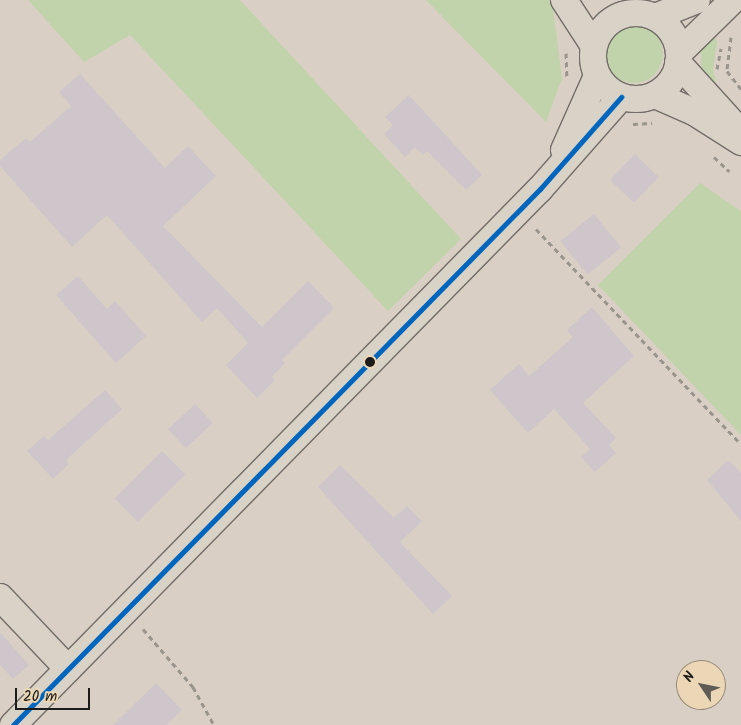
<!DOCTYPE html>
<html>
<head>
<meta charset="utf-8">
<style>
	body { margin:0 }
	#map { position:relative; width:741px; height:725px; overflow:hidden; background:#dacfc5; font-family:Kalam,sans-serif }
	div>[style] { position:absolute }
	.green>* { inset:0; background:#c1d3aa }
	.round { border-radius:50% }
	.building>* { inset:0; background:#cec6ca; transform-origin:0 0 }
	.path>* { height:3px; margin-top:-1.5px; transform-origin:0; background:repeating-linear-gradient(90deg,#99948c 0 5px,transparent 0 9px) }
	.roads { filter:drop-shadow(1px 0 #726d68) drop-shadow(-1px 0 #726d68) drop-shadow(0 1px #726d68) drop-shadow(0 -1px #726d68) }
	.minor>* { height:26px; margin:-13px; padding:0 13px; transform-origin:13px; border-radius:13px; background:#d9d2c7 }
	.minor>.ring { margin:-13px; padding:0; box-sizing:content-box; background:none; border:26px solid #d9d2c7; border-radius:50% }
	.bus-1>* { height:5px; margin:-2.5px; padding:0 2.5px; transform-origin:2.5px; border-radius:2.5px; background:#0065bd }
	.dots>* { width:14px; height:14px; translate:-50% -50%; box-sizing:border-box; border:2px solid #ebd7b5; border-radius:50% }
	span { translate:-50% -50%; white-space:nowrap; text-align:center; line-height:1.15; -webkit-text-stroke:4px #ebd7b5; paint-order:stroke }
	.north { position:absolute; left:676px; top:660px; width:50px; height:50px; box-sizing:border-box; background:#ebd7b5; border:1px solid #988c78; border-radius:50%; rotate:304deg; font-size:14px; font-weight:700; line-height:20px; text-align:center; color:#1c1c1c }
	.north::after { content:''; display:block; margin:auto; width:18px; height:22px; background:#5e5b57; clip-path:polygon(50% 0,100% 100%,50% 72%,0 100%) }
	.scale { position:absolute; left:15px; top:688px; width:75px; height:22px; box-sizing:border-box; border:2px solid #1c1c1c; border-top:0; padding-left:6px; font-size:15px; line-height:18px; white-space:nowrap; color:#1c1c1c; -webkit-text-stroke:4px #ebd7b5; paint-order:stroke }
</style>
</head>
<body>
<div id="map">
	<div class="green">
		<div style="clip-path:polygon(28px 0,240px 0,461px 239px,388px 311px,130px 35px,84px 62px)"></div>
		<div style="clip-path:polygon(426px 0,552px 0,562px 78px,546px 122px)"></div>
		<div class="round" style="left:605px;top:25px;width:58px;height:58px"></div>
		<div style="clip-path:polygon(713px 34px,717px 42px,713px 69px,716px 81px,712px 85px,701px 67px,701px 52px)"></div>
		<div style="clip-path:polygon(700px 183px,741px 211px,741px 435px,598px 285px)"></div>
	</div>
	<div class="building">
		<div style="clip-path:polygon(80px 74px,165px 168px,188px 146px,216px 176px,163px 226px,262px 327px,308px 281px,334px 308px,282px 360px,285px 363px,272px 377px,275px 380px,257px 398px,226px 365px,248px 343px,217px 308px,202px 322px,107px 215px,72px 247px,0 166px,0 160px,26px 138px,30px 142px,71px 106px,59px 92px)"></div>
		<div style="clip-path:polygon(409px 95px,482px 175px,466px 190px,427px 151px,423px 155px,415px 147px,405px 157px,384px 134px,393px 125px,385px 117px)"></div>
		<div style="left:635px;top:154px;width:33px;height:36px;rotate:44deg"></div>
		<div style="left:594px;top:214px;width:43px;height:43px;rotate:51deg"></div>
		<div style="clip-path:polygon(78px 276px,107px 309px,115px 301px,146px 336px,116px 363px,56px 295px)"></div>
		<div style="clip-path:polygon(592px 307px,634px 356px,583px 403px,616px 438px,609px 445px,616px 453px,595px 472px,581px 457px,590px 449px,554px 409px,528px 433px,490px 390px,519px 364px,529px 376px,573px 337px,567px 330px)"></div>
		<div style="clip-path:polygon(105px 390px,122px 409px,66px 460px,69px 464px,53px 479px,27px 451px,44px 436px,48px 440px)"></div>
		<div style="left:195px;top:404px;width:26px;height:37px;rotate:47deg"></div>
		<div style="left:162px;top:451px;width:33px;height:67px;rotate:45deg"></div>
		<div style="clip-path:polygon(728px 460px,741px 473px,741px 521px,707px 480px)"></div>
		<div style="clip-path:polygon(340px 465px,394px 518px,407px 506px,422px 521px,400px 542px,452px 596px,433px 614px,318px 487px)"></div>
		<div style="clip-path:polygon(0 632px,29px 665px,13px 679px,0 665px)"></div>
		<div style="clip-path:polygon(156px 683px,182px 710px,166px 725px,113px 725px)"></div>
	</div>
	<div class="path">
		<div style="left:731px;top:37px;width:34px;rotate:97deg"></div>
		<div style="left:727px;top:71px;width:23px;rotate:52deg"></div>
		<div style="left:566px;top:53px;width:24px;rotate:88deg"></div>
		<div style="left:717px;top:69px;width:21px;rotate:-79deg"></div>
		<div style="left:633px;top:124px;width:19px;rotate:-3deg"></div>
		<div style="left:714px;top:157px;width:21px;rotate:43deg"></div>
		<div style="left:536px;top:229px;width:297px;rotate:46.4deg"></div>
		<div style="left:143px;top:629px;width:77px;rotate:49.2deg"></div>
		<div style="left:193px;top:687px;width:43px;rotate:61.1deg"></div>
	</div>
	<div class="roads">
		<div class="minor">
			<div style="left:564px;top:0;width:55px;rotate:56.9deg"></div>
			<div class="ring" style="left:593px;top:13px;width:60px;height:60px"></div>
			<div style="left:655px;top:17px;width:45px;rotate:-22deg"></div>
			<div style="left:679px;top:53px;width:76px;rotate:-44.5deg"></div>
			<div style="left:678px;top:63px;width:86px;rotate:47.8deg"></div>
			<div style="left:655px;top:95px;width:43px;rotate:23.6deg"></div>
			<div style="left:694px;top:112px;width:56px;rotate:32.6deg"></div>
			<div style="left:564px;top:150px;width:81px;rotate:-66deg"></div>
			<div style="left:0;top:597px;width:99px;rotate:46.6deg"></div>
			<div style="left:13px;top:725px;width:752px;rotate:-45.49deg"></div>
			<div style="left:540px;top:189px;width:123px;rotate:-48.6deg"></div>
		</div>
	</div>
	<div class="bus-1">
		<div style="left:13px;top:725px;width:752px;rotate:-45.49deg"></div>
		<div style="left:540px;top:189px;width:123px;rotate:-48.6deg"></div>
	</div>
	<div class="dots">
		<div style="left:370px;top:362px;background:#1c1c1c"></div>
	</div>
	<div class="north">N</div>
	<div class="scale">20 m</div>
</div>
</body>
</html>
